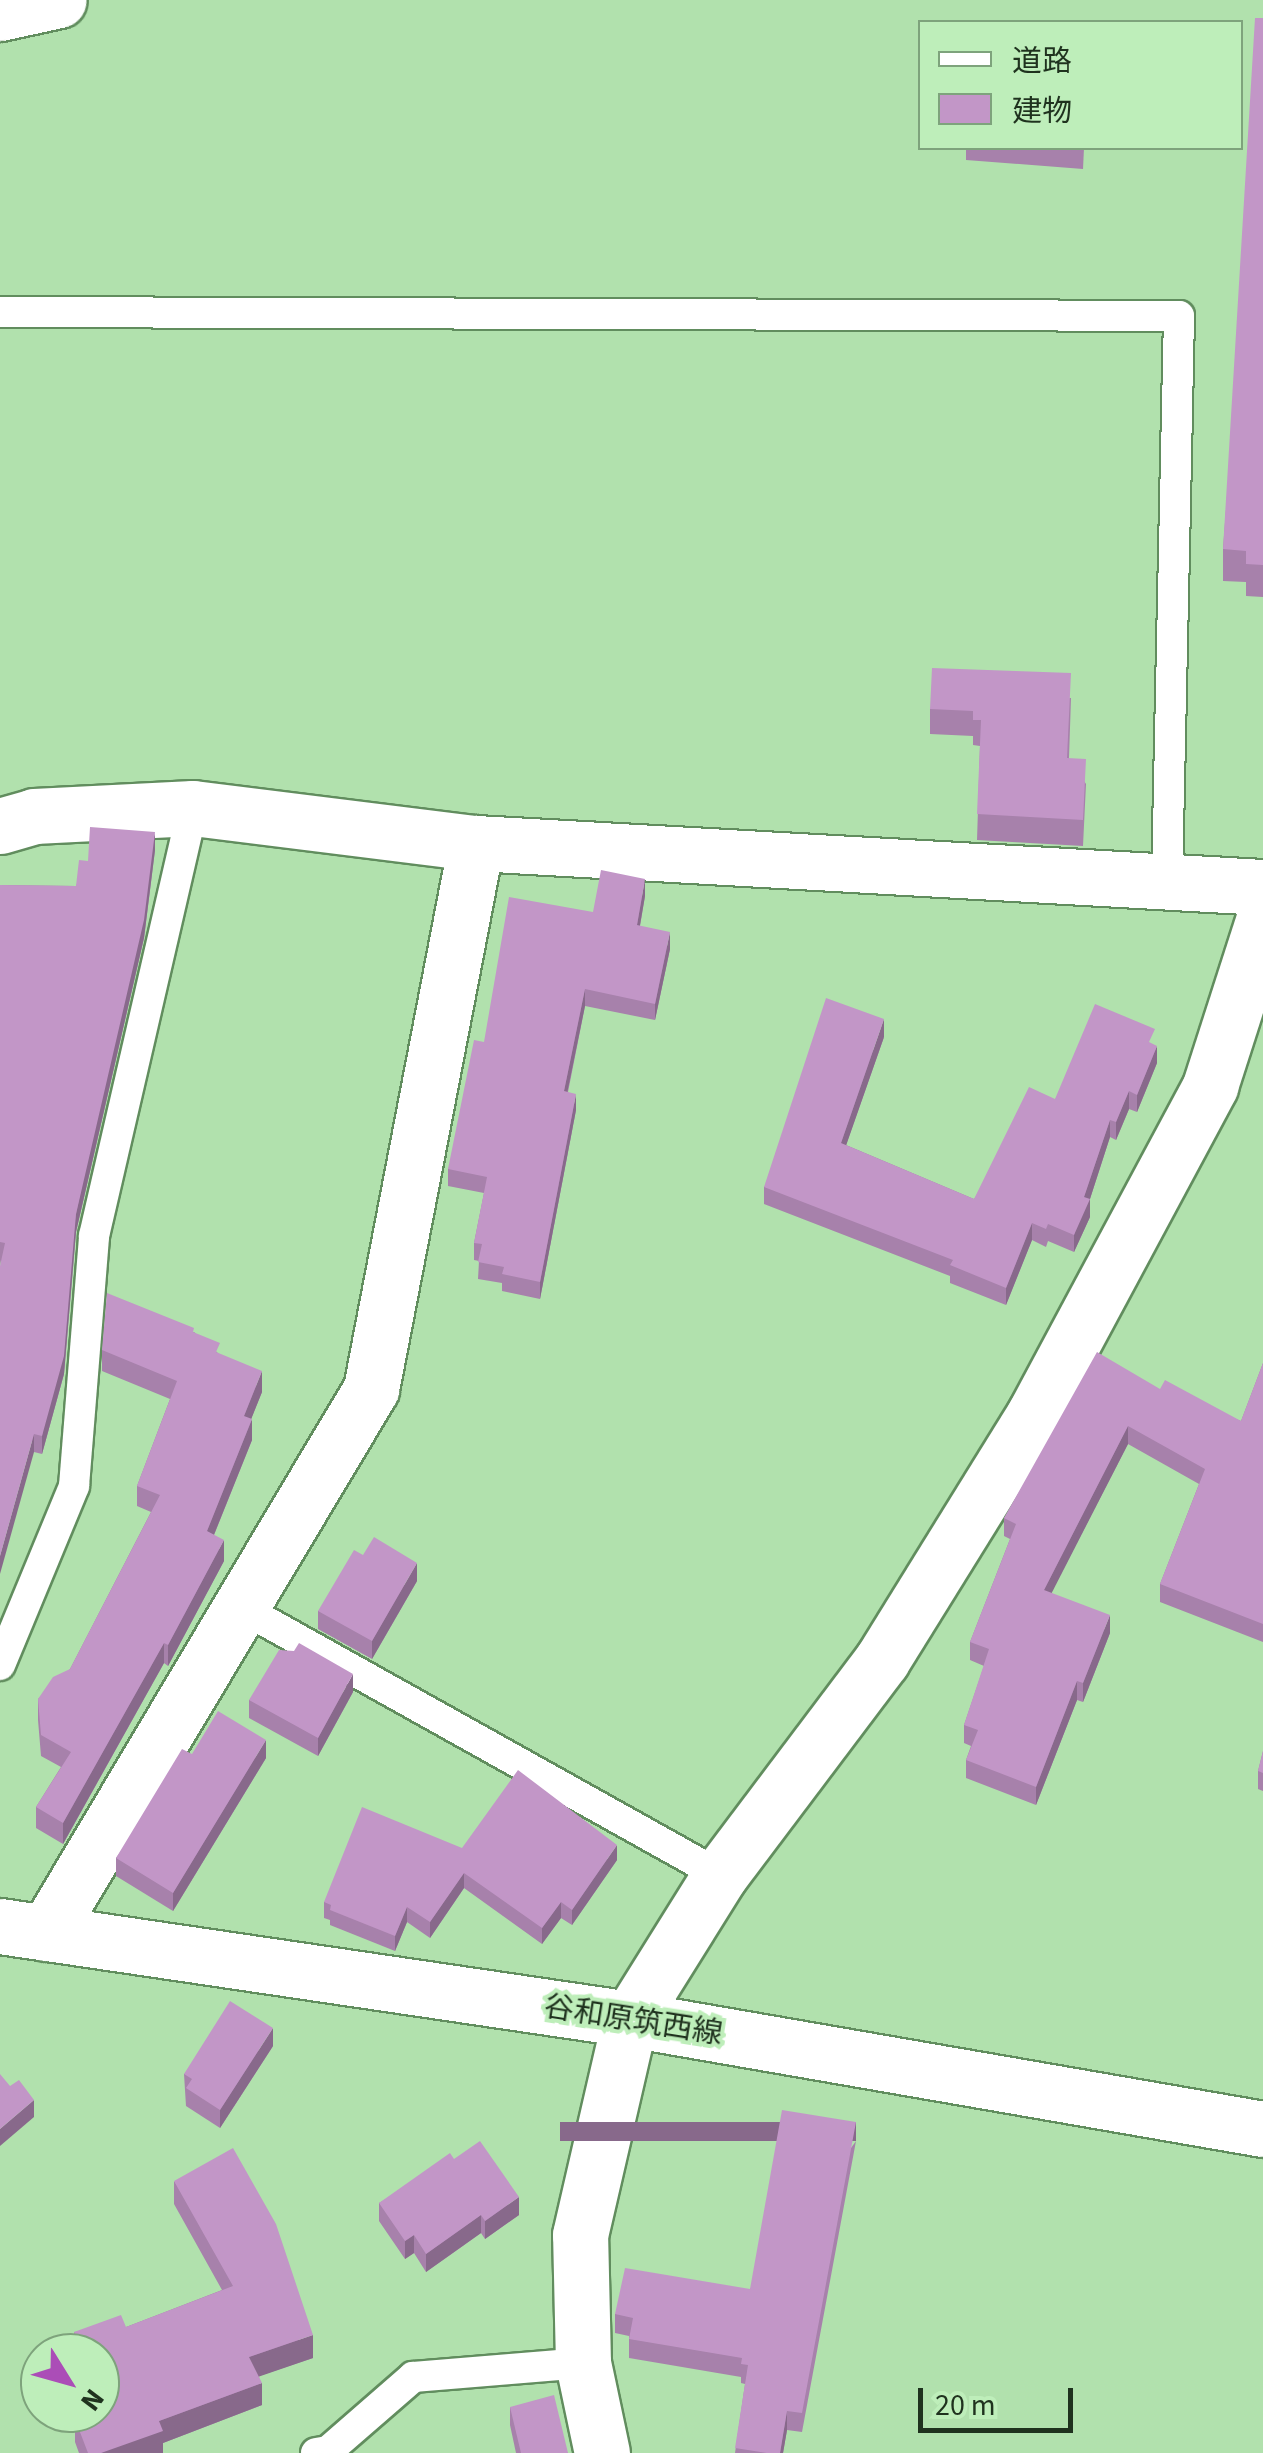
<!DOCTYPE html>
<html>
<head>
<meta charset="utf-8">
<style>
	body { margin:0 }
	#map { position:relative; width:1263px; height:2453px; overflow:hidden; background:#b1e1ad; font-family:"Source Sans 3","Noto Sans JP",sans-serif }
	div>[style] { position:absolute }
	.roads { filter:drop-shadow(2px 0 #618d5e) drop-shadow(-2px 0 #618d5e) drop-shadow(0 2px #618d5e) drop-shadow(0 -2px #618d5e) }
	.lane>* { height:30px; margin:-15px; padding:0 15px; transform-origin:15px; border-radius:15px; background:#fff }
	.street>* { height:55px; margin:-27.5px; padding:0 27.5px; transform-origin:27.5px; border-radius:27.5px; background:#fff }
	.secondary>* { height:55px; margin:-27.5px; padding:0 27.5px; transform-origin:27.5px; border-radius:27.5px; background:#fff }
	.wall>* { inset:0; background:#a781ab }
	.shaded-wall>* { inset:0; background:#88698b; transform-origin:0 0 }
	.building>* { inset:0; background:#c296c7 }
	span { translate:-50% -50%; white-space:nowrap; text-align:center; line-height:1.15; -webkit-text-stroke:8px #beeeba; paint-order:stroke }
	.street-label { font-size:30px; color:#1f321e }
	.legend { position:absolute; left:918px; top:20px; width:325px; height:130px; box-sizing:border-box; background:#beeeba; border:2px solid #7ea37c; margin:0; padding:12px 18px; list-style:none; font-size:30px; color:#1f321e }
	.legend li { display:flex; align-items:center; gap:20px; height:50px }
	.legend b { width:50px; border:2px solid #7ea37c }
	.north { position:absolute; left:20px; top:2333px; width:100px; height:100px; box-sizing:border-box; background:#beeeba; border:2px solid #7ea37c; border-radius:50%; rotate:127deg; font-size:28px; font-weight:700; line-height:40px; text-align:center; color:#1f321e }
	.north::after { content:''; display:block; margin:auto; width:35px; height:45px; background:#ab4db7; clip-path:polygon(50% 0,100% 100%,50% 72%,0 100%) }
	.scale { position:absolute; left:918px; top:2388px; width:155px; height:45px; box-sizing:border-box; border:5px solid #1f321e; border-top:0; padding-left:12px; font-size:30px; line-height:35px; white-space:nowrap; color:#1f321e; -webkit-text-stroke:8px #beeeba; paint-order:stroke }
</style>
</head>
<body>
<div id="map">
	<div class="roads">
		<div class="lane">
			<div style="left:0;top:312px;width:1179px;rotate:0.19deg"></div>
			<div style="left:1179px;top:316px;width:565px;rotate:91.22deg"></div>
			<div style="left:240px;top:1607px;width:550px;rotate:29.18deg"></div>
			<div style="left:0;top:1665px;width:194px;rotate:-67.5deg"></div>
			<div style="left:74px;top:1486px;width:251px;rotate:-85.4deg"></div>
			<div style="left:94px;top:1236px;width:439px;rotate:-77deg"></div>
			<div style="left:316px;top:2453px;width:12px;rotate:-9deg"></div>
			<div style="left:328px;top:2451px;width:113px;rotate:-41deg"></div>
			<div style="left:413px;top:2377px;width:171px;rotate:-4.7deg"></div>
		</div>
		<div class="street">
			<div style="left:0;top:13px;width:60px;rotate:-12.4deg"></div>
			<div style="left:0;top:826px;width:35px;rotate:-16deg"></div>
			<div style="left:34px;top:816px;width:159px;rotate:-2.9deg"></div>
			<div style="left:193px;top:808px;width:285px;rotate:7.1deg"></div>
			<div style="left:476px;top:843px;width:788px;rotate:3.2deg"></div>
			<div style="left:46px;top:1933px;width:634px;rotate:-59.14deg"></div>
			<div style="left:371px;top:1389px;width:556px;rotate:-79.11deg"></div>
			<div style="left:602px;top:2453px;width:92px;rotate:-101.9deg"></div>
			<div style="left:583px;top:2363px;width:128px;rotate:-91.3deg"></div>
			<div style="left:580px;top:2235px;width:222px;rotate:-77deg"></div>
			<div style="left:630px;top:2019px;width:170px;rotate:-58deg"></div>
			<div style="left:720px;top:1875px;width:269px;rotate:-53deg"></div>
			<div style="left:882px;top:1660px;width:291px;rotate:-58.2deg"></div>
			<div style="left:1035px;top:1413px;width:371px;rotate:-61.8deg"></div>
			<div style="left:1210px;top:1086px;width:173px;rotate:-72.2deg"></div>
		</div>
		<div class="secondary">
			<div style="left:0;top:1926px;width:637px;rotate:8.4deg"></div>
			<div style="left:630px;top:2019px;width:642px;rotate:9.86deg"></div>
		</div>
	</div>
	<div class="wall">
		<div style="clip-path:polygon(1263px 18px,1263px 597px,1246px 596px,1246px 582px,1223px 581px,1223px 549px)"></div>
		<div style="clip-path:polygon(966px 148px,1084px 148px,1083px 169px,966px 160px)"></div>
		<div style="clip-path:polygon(1071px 698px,1069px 758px,1086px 784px,1083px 846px,977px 840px,980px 746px,973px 745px,973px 736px,930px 734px,930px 709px)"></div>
		<div style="clip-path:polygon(155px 850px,144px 938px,76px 1232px,64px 1374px,42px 1454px,34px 1452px,0 1260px,0 885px,76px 886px,88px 861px)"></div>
		<div style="clip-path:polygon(645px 896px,640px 926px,670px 949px,655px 1020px,585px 1006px,568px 1092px,576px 1110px,540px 1299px,502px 1291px,502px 1283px,478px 1279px,479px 1261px,474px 1260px,474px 1243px,484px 1193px,448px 1186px,448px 1169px,593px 912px)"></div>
		<div style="clip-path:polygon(884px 1037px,846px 1145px,974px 1199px,1055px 1099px,1155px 1045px,1157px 1063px,1137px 1112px,1129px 1109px,1116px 1140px,1110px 1137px,1090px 1199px,1090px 1217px,1074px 1252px,1048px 1241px,1046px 1247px,1032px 1240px,1006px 1305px,950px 1283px,950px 1276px,764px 1204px,764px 1187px)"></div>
		<div style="clip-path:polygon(194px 1332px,262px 1392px,251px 1419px,252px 1440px,214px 1535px,224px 1561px,168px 1666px,164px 1663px,63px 1844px,36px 1828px,36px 1807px,61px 1767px,41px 1756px,38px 1720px,38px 1699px,70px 1669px,151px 1512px,137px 1506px,137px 1486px,170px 1399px,102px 1371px,102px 1350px)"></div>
		<div style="clip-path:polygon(1263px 1363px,1263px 1642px,1160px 1602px,1160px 1584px,1199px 1484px,1128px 1444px,1051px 1593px,1110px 1633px,1083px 1702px,1077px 1700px,1036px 1805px,966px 1778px,966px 1760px,971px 1746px,964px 1743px,964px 1725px,984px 1666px,970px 1660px,970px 1642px,1010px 1539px,1004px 1536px,1004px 1518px,1160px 1389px,1241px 1421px)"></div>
		<div style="clip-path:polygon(417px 1581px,372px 1659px,318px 1629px,318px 1611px)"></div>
		<div style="clip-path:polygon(353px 1692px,318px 1756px,249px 1718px,249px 1700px)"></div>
		<div style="clip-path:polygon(1263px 1751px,1263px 1791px,1258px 1789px,1258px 1771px)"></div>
		<div style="clip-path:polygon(192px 1754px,266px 1758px,173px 1911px,116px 1876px,116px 1858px)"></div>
		<div style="clip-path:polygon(462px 1848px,617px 1860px,572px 1925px,561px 1918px,542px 1944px,464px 1888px,430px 1938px,407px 1922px,395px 1951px,330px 1925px,330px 1920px,324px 1918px,324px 1902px)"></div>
		<div style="clip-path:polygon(273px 2046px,220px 2128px,186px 2106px,184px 2074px)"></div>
		<div style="clip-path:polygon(856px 2141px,802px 2432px,787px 2430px,783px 2453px,735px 2453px,745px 2384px,741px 2383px,741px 2377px,629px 2358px,629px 2336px,615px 2333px,615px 2314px,750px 2289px)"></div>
		<div style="clip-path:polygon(454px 2159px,519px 2215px,485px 2239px,481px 2233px,426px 2272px,414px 2253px,405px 2259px,379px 2221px,379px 2203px)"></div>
		<div style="clip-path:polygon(174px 2181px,313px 2358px,259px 2376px,262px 2405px,163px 2443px,163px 2453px,79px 2453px,75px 2442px,75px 2419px,78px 2417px,77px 2413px,100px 2413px,100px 2353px,74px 2353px,74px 2332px,126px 2327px,222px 2290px,174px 2204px)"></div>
		<div style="clip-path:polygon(510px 2407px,568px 2453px,516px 2453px,510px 2425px)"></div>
	</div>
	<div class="shaded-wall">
		<div style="clip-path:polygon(155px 832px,155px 850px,144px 938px,76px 1232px,64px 1374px,42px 1454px,42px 1436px,76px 1214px)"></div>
		<div style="clip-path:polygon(645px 879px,645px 896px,637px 942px,637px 925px)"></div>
		<div style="clip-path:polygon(670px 932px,670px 949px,655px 1020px,655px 1004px)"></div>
		<div style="clip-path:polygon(585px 989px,585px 1006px,564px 1108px,564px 1091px)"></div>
		<div style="clip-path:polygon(884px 1019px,884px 1037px,841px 1160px,841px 1143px)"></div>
		<div style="clip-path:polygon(1157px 1046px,1157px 1063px,1137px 1112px,1137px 1095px)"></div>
		<div style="clip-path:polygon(1129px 1091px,1129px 1109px,1116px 1140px,1116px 1122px)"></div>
		<div style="clip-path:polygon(576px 1094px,576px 1110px,540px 1299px,540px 1282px)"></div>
		<div style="clip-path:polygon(1110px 1120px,1110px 1137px,1088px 1205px,1090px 1199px,1090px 1217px,1074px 1252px,1074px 1235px,1084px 1197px)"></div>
		<div style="clip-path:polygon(1032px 1223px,1032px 1240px,1006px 1305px,1006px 1288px)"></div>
		<div style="clip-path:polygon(262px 1371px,262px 1392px,244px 1437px,244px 1416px)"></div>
		<div style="clip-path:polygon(252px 1419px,252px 1440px,207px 1552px,207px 1531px)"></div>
		<div style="clip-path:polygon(1128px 1426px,1128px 1444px,1044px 1608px,1044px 1590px)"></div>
		<div style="clip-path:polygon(34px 1434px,34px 1452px,0 1574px,0 1556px)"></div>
		<div style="clip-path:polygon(224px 1540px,224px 1561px,168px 1666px,168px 1645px)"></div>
		<div style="clip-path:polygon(417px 1563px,417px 1581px,372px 1659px,372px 1641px)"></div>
		<div style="clip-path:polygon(1110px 1615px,1110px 1633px,1083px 1702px,1083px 1683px)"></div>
		<div style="clip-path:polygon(164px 1643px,164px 1663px,63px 1844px,63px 1823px)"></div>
		<div style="clip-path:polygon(353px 1674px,353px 1692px,318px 1756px,318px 1738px)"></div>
		<div style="clip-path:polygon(1077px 1681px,1077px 1700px,1036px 1805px,1036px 1787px)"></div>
		<div style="clip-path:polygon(266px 1740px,266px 1758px,173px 1911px,173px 1893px)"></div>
		<div style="clip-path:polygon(617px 1845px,617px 1860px,572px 1925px,572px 1910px)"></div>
		<div style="clip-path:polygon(464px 1873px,464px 1888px,430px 1938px,430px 1922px)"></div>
		<div style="clip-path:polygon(561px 1902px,561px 1918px,542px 1944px,542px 1928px)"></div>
		<div style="clip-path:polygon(407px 1907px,407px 1922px,395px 1951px,395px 1936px)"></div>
		<div style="clip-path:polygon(273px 2028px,273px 2046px,220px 2128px,220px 2110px)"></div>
		<div style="clip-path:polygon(34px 2100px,34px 2117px,0 2146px,0 2129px)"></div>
		<div style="left:856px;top:2122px;width:19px;height:296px;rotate:90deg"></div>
		<div style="clip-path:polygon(519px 2197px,519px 2215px,485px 2239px,485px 2221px)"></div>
		<div style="clip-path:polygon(481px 2215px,481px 2233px,426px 2272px,426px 2254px)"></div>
		<div style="clip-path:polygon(414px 2235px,414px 2253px,405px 2259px,405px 2241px)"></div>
		<div style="clip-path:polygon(313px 2335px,313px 2358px,249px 2380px,249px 2357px)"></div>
		<div style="clip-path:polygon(262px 2383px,262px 2405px,163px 2443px,163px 2453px,101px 2453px,159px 2421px)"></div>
		<div style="clip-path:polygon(787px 2411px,787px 2430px,783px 2453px,780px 2453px)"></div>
	</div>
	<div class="building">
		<div style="clip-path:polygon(1255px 18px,1263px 18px,1263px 565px,1246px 564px,1246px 551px,1223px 549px)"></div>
		<div style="clip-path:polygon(932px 668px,1071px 673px,1067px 758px,1086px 759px,1083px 820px,977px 814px,981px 720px,973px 720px,973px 711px,930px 709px)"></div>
		<div style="clip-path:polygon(90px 827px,155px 832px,144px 920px,76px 1214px,64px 1356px,42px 1436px,34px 1434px,0 1556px,0 1266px,5px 1243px,0 1242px,0 885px,76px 886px,79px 860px,88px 861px)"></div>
		<div style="clip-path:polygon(601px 870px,645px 879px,637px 925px,670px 932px,655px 1004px,585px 989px,564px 1091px,576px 1094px,540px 1282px,502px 1274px,504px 1267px,478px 1262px,482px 1244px,474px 1243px,487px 1177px,448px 1169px,474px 1040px,484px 1042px,509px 897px,593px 912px)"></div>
		<div style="clip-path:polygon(826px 998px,884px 1019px,841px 1143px,974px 1199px,1029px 1087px,1055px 1099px,1095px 1004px,1155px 1029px,1149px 1042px,1157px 1046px,1137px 1095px,1129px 1091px,1116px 1122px,1110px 1120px,1084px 1197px,1090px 1199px,1074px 1235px,1048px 1224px,1046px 1229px,1032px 1223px,1006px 1288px,950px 1265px,953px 1260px,764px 1187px)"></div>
		<div style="clip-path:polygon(107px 1293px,194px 1328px,193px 1332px,220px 1343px,216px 1352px,262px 1371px,244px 1416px,252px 1419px,207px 1531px,224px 1540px,168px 1645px,164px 1643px,63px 1823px,36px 1807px,71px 1752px,41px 1735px,38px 1699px,53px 1677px,70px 1669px,160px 1495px,137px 1486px,177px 1381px,102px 1350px)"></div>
		<div style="clip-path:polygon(1097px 1352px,1160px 1389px,1165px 1380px,1241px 1421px,1263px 1363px,1263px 1624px,1160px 1584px,1205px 1469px,1128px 1426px,1044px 1590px,1110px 1615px,1083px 1683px,1077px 1681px,1036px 1787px,966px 1760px,978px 1730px,964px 1725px,989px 1649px,970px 1642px,1016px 1524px,1004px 1518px)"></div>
		<div style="clip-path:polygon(374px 1537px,417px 1563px,372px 1641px,318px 1611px,354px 1550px,363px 1555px)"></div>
		<div style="clip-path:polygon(299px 1643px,353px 1674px,318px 1738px,249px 1700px,279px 1650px,294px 1651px)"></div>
		<div style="clip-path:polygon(218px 1711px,266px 1740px,173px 1893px,116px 1858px,182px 1749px,192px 1754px)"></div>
		<div style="clip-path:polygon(1263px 1751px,1263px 1773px,1258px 1771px)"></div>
		<div style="clip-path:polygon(518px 1770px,617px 1845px,572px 1910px,561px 1902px,542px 1928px,464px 1873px,430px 1922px,407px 1907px,395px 1936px,330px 1910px,331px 1905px,324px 1902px,362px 1807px,462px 1848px)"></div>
		<div style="clip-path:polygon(230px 2001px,273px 2028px,220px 2110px,186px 2088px,192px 2079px,184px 2074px)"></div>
		<div style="clip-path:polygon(0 2074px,10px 2086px,19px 2080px,34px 2100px,0 2129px)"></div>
		<div style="clip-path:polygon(782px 2110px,856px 2122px,802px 2413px,787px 2411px,780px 2453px,767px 2453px,735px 2448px,748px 2365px,741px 2364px,742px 2358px,629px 2339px,633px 2318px,615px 2314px,625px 2268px,750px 2289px)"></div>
		<div style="clip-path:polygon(480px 2141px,519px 2197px,485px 2221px,481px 2215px,426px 2254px,414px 2235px,405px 2241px,379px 2203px,450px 2153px,454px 2159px)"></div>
		<div style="clip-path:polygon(233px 2148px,276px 2224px,313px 2335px,249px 2357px,262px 2383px,159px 2421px,163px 2431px,101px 2453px,88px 2453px,75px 2419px,86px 2415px,85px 2413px,100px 2413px,100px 2353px,81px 2353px,74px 2332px,121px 2315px,126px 2327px,233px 2286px,174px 2181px)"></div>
		<div style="clip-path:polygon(554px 2395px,568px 2453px,521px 2453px,510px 2407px)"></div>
	</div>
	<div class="street-label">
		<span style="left:633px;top:2021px;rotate:9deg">谷和原筑西線</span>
	</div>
	<ul class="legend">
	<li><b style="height:12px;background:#fff"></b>道路</li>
	<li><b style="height:28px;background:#c296c7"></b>建物</li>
	</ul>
	<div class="north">N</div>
	<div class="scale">20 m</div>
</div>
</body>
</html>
